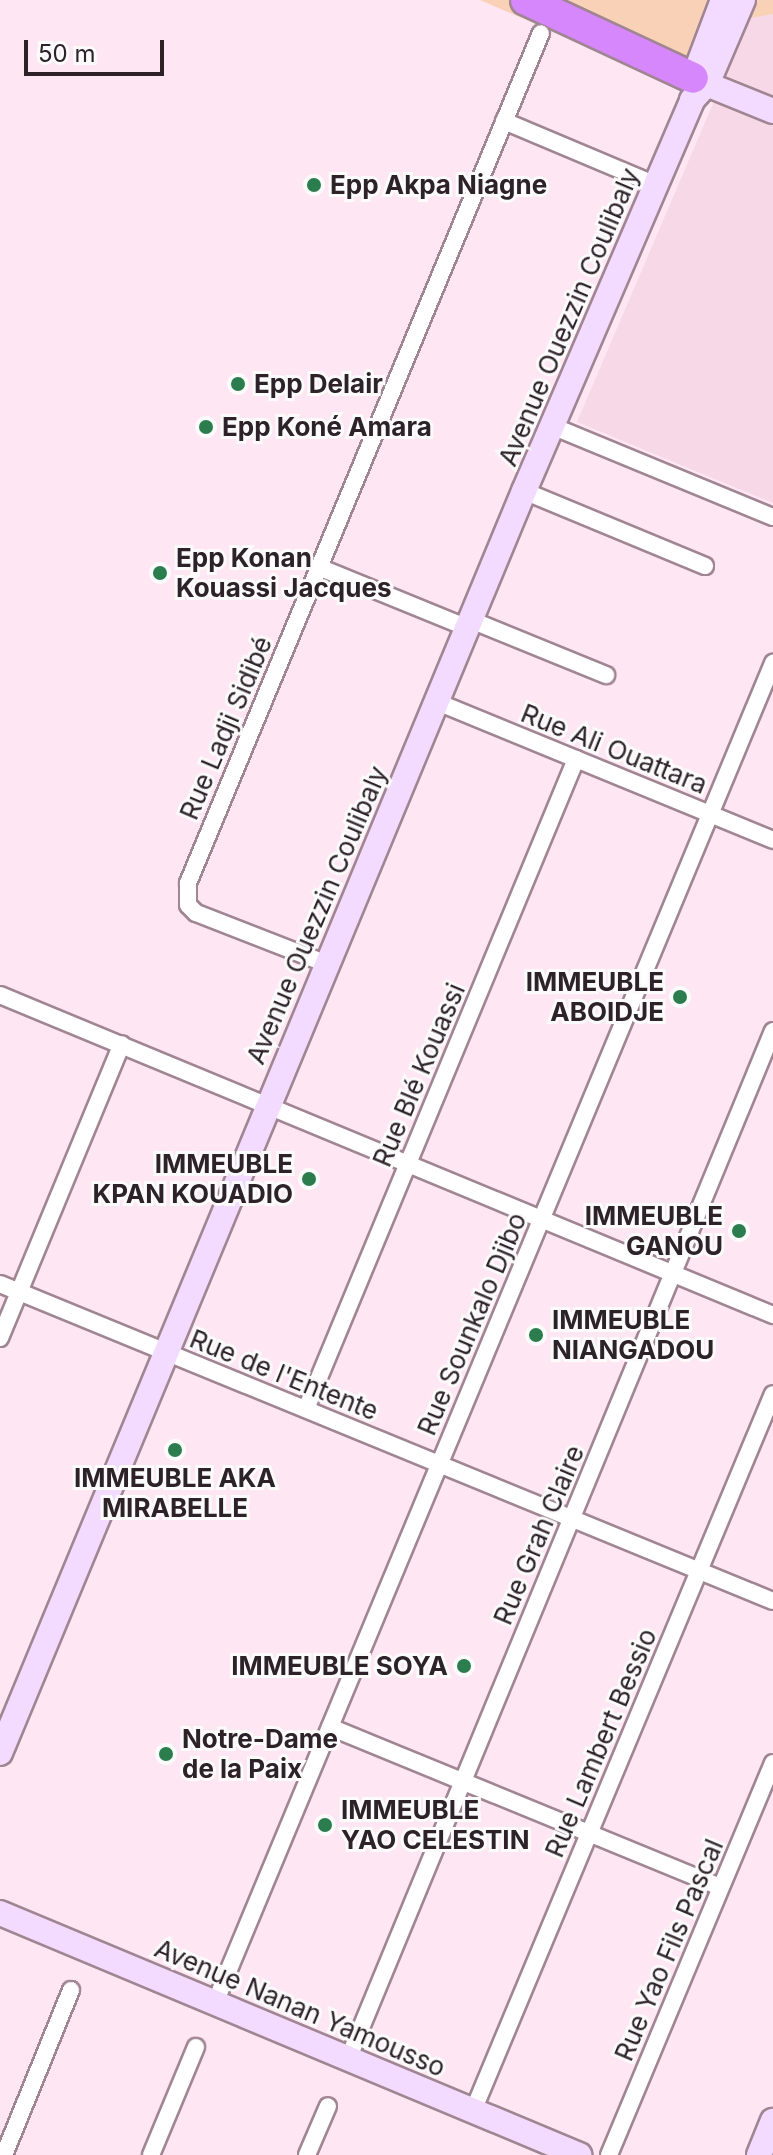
<!DOCTYPE html>
<html>
<head>
<meta charset="utf-8">
<style>
	body { margin:0 }
	#map { position:relative; width:773px; height:2155px; overflow:hidden; background:#fee6f2; font-family:Inter,sans-serif }
	div>[style] { position:absolute }
	.built>* { inset:0; background:#f7d8e7 }
	.green>* { inset:0; background:#f9d1b7 }
	.roads { filter:drop-shadow(2px 0 #a08592) drop-shadow(-2px 0 #a08592) drop-shadow(0 2px #a08592) drop-shadow(0 -2px #a08592) }
	.street>* { height:16px; margin:-8px; padding:0 8px; transform-origin:8px; border-radius:8px; background:#fff }
	.secondary>* { height:24px; margin:-12px; padding:0 12px; transform-origin:12px; border-radius:12px; background:#f2dbfe }
	.highway>* { height:30px; margin:-15px; padding:0 15px; transform-origin:15px; border-radius:15px; background:#d587fb }
	.dots>* { width:22px; height:22px; translate:-50% -50%; box-sizing:border-box; border:4px solid #fbfbfb; border-radius:50% }
	span { translate:-50% -50%; white-space:nowrap; text-align:center; line-height:1.15; -webkit-text-stroke:6px #fbfbfb; paint-order:stroke }
	.poi-label { font-size:26px; color:#2d2228; font-weight:700 }
	.left { translate:0 -50%; text-align:left }
	.right { translate:-100% -50%; text-align:right }
	.street-label { font-size:26px; color:#2d2228 }
	.scale { position:absolute; left:24px; top:40px; width:140px; height:36px; box-sizing:border-box; border:4px solid #2d2228; border-top:0; padding-left:10px; font-size:24px; line-height:28px; white-space:nowrap; color:#2d2228; -webkit-text-stroke:6px #fbfbfb; paint-order:stroke }
</style>
</head>
<body>
<div id="map">
	<div class="built">
		<div style="clip-path:polygon(773px 14px,773px 503px,577px 422px,750px 17px)"></div>
	</div>
	<div class="green">
		<div style="clip-path:polygon(480px 0,773px 0,773px 14px,750px 18px,712px 100px)"></div>
	</div>
	<div class="roads">
		<div class="street">
			<div style="left:504px;top:121px;width:165px;rotate:22.8deg"></div>
			<div style="left:552px;top:426px;width:239px;rotate:22.4deg"></div>
			<div style="left:524px;top:491px;width:196px;rotate:22.5deg"></div>
			<div style="left:321px;top:568px;width:159px;rotate:22.2deg"></div>
			<div style="left:471px;top:620px;width:146px;rotate:22.2deg"></div>
			<div style="left:437px;top:702px;width:363px;rotate:22.3deg"></div>
			<div style="left:327px;top:964px;width:141px;rotate:-158.7deg"></div>
			<div style="left:196px;top:913px;width:11px;rotate:-135deg"></div>
			<div style="left:188px;top:905px;width:22px;rotate:-90deg"></div>
			<div style="left:188px;top:883px;width:920px;rotate:-67.45deg"></div>
			<div style="left:0;top:995px;width:837px;rotate:22.49deg"></div>
			<div style="left:0;top:1284px;width:835px;rotate:22.3deg"></div>
			<div style="left:0;top:1338px;width:318px;rotate:-67.5deg"></div>
			<div style="left:306px;top:1409px;width:704px;rotate:-67.44deg"></div>
			<div style="left:330px;top:1727px;width:422px;rotate:22.3deg"></div>
			<div style="left:215px;top:2003px;width:1452px;rotate:-67.39deg"></div>
			<div style="left:349px;top:2057px;width:1110px;rotate:-67.55deg"></div>
			<div style="left:473px;top:2111px;width:777px;rotate:-67.3deg"></div>
			<div style="left:4px;top:2155px;width:178px;rotate:-67.9deg"></div>
			<div style="left:151px;top:2155px;width:117px;rotate:-67.4deg"></div>
			<div style="left:307px;top:2155px;width:53px;rotate:-66.8deg"></div>
			<div style="left:609px;top:2155px;width:425px;rotate:-67.3deg"></div>
		</div>
		<div class="secondary">
			<div style="left:695px;top:74px;width:79px;rotate:-69.3deg"></div>
			<div style="left:694px;top:79px;width:85px;rotate:22.1deg"></div>
			<div style="left:0;top:1753px;width:1366px;rotate:-67.45deg"></div>
			<div style="left:524px;top:491px;width:426px;rotate:-66.7deg"></div>
			<div style="left:692px;top:100px;width:22px;rotate:-47deg"></div>
			<div style="left:707px;top:84px;width:91px;rotate:-66.8deg"></div>
			<div style="left:0;top:1913px;width:628px;rotate:22.68deg"></div>
			<div style="left:759px;top:2155px;width:37px;rotate:-68deg"></div>
		</div>
		<div class="highway">
			<div style="left:526px;top:0;width:184px;rotate:25deg"></div>
		</div>
	</div>
	<div class="dots">
		<div style="left:314px;top:185px;background:#2b7d4e"></div>
		<div style="left:238px;top:384px;background:#2b7d4e"></div>
		<div style="left:206px;top:427px;background:#2b7d4e"></div>
		<div style="left:160px;top:573px;background:#2b7d4e"></div>
		<div style="left:680px;top:997px;background:#2b7d4e"></div>
		<div style="left:309px;top:1179px;background:#2b7d4e"></div>
		<div style="left:739px;top:1231px;background:#2b7d4e"></div>
		<div style="left:536px;top:1335px;background:#2b7d4e"></div>
		<div style="left:175px;top:1450px;background:#2b7d4e"></div>
		<div style="left:464px;top:1666px;background:#2b7d4e"></div>
		<div style="left:166px;top:1754px;background:#2b7d4e"></div>
		<div style="left:325px;top:1825px;background:#2b7d4e"></div>
	</div>
	<div class="poi-label">
		<span class="left" style="left:330px;top:185px">Epp Akpa Niagne</span>
		<span class="left" style="left:254px;top:384px">Epp Delair</span>
		<span class="left" style="left:222px;top:427px">Epp Koné Amara</span>
		<span class="left" style="left:176px;top:573px">Epp Konan<br>Kouassi Jacques</span>
		<span class="right" style="left:664px;top:997px">IMMEUBLE<br>ABOIDJE</span>
		<span class="right" style="left:293px;top:1179px">IMMEUBLE<br>KPAN KOUADIO</span>
		<span class="right" style="left:723px;top:1231px">IMMEUBLE<br>GANOU</span>
		<span class="left" style="left:552px;top:1335px">IMMEUBLE<br>NIANGADOU</span>
		<span style="left:175px;top:1493px">IMMEUBLE AKA<br>MIRABELLE</span>
		<span class="right" style="left:448px;top:1666px">IMMEUBLE SOYA</span>
		<span class="left" style="left:182px;top:1754px">Notre-Dame<br>de la Paix</span>
		<span class="left" style="left:341px;top:1825px">IMMEUBLE<br>YAO CELESTIN</span>
	</div>
	<div class="street-label">
		<span style="left:569px;top:317px;rotate:-67deg">Avenue Ouezzin Coulibaly</span>
		<span style="left:226px;top:728px;rotate:-67deg">Rue Ladji Sidibé</span>
		<span style="left:614px;top:749px;rotate:22deg">Rue Ali Ouattara</span>
		<span style="left:317px;top:915px;rotate:-67deg">Avenue Ouezzin Coulibaly</span>
		<span style="left:419px;top:1075px;rotate:-67deg">Rue Blé Kouassi</span>
		<span style="left:472px;top:1324px;rotate:-67deg">Rue Sounkalo Djibo</span>
		<span style="left:284px;top:1375px;rotate:22deg">Rue de l'Entente</span>
		<span style="left:539px;top:1535px;rotate:-67deg">Rue Grah Claire</span>
		<span style="left:601px;top:1743px;rotate:-67deg">Rue Lambert Bessio</span>
		<span style="left:669px;top:1950px;rotate:-67deg">Rue Yao Fils Pascal</span>
		<span style="left:300px;top:2008px;rotate:23deg">Avenue Nanan Yamousso</span>
	</div>
	<div class="scale">50 m</div>
</div>
</body>
</html>
